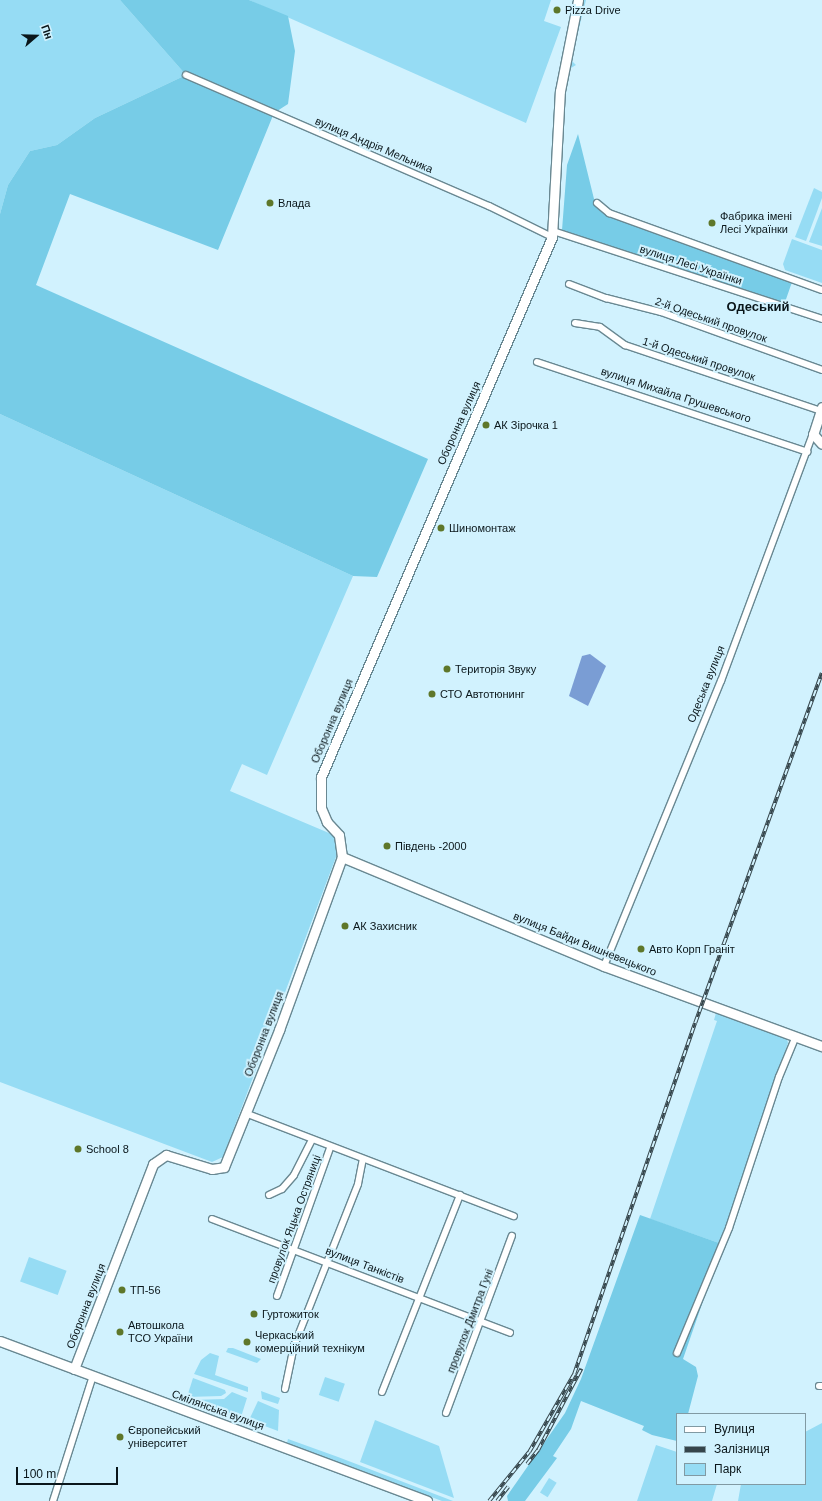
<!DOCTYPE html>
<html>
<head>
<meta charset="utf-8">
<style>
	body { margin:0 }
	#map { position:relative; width:822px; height:1501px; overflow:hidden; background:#d1f2fe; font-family:Helvetica,sans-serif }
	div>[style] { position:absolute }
	.green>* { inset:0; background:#96dcf4; transform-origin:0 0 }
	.forest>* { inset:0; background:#77cce7 }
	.water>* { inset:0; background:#7a9dd4 }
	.roads { filter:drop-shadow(1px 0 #698892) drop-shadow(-1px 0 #698892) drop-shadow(0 1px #698892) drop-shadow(0 -1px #698892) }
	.street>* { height:6px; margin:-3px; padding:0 3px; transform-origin:3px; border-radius:3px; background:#fff }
	.secondary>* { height:9px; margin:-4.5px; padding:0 4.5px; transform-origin:4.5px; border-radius:4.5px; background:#fff }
	.rail>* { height:3.5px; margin-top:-1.75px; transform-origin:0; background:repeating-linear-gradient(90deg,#d1f2fe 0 6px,#35454b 0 12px); box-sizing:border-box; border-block:1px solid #35454b }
	.dots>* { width:11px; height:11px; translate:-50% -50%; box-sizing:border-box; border:2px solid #d1f2fe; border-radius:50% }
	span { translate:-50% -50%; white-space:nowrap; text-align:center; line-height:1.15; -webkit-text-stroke:4px #d1f2fe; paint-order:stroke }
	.poi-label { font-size:11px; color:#0a161a }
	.left { translate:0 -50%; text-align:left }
	.street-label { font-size:11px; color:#0a161a }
	.quarter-label { font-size:13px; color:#0a161a; font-weight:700 }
	.legend { position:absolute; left:676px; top:1413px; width:130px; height:72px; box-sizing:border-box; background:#d1f2fe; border:1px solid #819aa3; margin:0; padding:5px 7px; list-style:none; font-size:12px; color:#0a161a }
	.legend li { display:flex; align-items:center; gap:8px; height:20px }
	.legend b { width:20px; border:1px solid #819aa3 }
	.north { position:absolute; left:16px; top:16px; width:40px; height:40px; -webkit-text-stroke:3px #d1f2fe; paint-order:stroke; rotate:70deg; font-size:11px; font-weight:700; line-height:16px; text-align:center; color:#0a161a }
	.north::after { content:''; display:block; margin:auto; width:14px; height:18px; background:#0a161a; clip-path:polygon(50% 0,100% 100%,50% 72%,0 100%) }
	.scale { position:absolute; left:16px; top:1467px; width:102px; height:18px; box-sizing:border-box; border:2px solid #0a161a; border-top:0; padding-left:5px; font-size:12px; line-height:14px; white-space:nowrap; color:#0a161a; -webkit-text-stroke:3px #d1f2fe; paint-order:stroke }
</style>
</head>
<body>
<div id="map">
	<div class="green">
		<div style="clip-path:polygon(0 0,120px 0,186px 75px,95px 118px,57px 145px,30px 151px,8px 185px,0 214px)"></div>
		<div style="clip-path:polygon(249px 0,551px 0,544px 21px,561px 27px,526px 123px)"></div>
		<div style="clip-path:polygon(582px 0,586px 0,571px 60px,576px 65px,571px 68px,569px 67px)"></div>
		<div style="clip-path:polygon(814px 188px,822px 192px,822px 198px,806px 241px,795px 237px)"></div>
		<div style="clip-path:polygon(822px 208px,822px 246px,809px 242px)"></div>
		<div style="clip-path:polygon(792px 239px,822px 250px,822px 283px,785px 270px,783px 264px)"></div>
		<div style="clip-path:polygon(0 414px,353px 576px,267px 775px,242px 764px,230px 791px,336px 836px,339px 849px,223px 1157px,212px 1162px,0 1082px)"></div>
		<div style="clip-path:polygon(716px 1013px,786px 1035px,788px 1043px,728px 1227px,719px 1243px,650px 1219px,717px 1021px,714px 1020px)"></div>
		<div style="left:29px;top:1257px;width:40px;height:26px;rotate:20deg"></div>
		<div style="clip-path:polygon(228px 1348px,233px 1348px,261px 1359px,257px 1363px,226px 1352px)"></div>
		<div style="clip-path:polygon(210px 1353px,219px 1356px,215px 1375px,248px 1387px,248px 1392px,194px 1374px,201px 1360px)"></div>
		<div style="left:325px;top:1377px;width:21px;height:19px;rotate:19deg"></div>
		<div style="clip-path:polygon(193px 1378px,225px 1390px,226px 1393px,221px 1396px,187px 1397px)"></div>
		<div style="clip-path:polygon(261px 1391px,280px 1398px,278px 1404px,262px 1399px)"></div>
		<div style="clip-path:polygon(232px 1392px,247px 1398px,241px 1417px,192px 1400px,224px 1399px)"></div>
		<div style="clip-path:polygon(258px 1401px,279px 1410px,278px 1431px,249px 1420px)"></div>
		<div style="clip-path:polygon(375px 1420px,439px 1446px,454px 1498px,360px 1462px)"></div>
		<div style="clip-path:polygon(822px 1423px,822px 1501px,738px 1501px,741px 1484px,805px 1484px,805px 1432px)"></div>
		<div style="clip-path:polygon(288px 1439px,338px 1457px,453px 1501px,442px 1501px,287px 1443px)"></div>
		<div style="clip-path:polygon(656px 1445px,677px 1452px,677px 1484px,717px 1484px,712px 1501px,637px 1501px)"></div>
		<div style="left:549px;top:1478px;width:9px;height:17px;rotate:32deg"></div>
	</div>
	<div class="forest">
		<div style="clip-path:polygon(120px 0,249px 0,288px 16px,295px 51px,288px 104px,274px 113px,218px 250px,70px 194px,36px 285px,428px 459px,377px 577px,353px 576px,0 414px,0 214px,8px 185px,30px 151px,57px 145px,95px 118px,186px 75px)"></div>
		<div style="clip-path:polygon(578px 134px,595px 203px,601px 211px,792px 282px,784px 305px,562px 230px,567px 165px)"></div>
		<div style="clip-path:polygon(640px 1215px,719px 1243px,707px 1272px,712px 1275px,683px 1359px,696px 1367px,698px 1376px,688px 1414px,677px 1414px,677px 1441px,652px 1435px,642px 1430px,644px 1426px,581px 1401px,571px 1429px,553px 1456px,557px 1458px,525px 1501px,508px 1501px,507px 1496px,565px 1413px,581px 1379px)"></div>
	</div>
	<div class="water">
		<div style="clip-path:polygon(590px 654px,606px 666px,588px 706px,569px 696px,582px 656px)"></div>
	</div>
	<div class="roads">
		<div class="street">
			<div style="left:186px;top:75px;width:330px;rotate:23.4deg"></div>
			<div style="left:489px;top:206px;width:70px;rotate:26.2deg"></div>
			<div style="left:597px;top:203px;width:16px;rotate:40deg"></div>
			<div style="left:609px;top:213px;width:226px;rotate:19.9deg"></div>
			<div style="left:553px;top:231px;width:283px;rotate:18.1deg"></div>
			<div style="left:569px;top:284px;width:40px;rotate:21deg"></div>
			<div style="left:606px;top:298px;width:57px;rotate:14.3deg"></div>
			<div style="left:661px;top:312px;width:171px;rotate:19.8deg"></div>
			<div style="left:575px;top:323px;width:25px;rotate:9deg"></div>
			<div style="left:600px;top:327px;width:31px;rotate:36deg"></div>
			<div style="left:625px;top:345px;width:207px;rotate:18.6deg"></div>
			<div style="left:537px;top:362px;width:285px;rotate:18.4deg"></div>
			<div style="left:604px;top:966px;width:308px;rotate:-67.7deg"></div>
			<div style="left:721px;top:681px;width:264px;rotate:-69.6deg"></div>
			<div style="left:245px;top:1113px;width:288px;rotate:21deg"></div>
			<div style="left:269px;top:1195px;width:14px;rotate:-25deg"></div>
			<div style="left:282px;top:1189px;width:18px;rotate:-49deg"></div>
			<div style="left:294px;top:1175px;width:38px;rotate:-63deg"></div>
			<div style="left:212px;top:1219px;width:319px;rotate:20.9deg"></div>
			<div style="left:277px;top:1296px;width:157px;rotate:-70.3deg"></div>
			<div style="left:677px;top:1353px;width:135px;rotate:-67.4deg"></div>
			<div style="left:729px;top:1228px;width:159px;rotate:-71.7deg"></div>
			<div style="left:779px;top:1077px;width:44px;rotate:-67.5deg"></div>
			<div style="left:819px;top:1386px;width:3px"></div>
			<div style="left:285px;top:1389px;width:44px;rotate:-78.2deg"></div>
			<div style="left:294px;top:1346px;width:174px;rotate:-68.4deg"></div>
			<div style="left:358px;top:1184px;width:25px;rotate:-79deg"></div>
			<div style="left:382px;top:1392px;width:212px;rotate:-68.4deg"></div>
			<div style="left:446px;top:1413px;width:189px;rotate:-69.6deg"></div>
			<div style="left:53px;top:1501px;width:131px;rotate:-72.3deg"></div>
		</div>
		<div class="secondary">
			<div style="left:822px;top:407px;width:28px;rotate:108deg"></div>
			<div style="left:813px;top:434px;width:13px;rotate:48deg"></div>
			<div style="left:342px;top:857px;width:284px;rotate:22.6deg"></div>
			<div style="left:604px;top:966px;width:232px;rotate:20.2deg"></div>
			<div style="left:0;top:1341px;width:456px;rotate:20.5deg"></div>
			<div style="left:74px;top:1369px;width:220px;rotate:-68.9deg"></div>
			<div style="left:153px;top:1164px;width:16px;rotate:-35deg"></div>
			<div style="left:166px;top:1155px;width:48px;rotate:16.9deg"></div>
			<div style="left:212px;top:1169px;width:12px;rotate:-9deg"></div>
			<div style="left:224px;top:1167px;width:148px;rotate:-68.1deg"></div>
			<div style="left:279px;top:1030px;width:184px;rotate:-70deg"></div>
			<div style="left:342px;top:857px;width:22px;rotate:-98deg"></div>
			<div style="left:339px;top:835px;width:18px;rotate:-133deg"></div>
			<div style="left:327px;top:822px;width:15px;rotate:-113deg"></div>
			<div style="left:321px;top:808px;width:31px;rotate:-90deg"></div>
			<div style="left:321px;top:777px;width:587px;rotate:-66.84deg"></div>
			<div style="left:552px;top:237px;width:146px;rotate:-86.9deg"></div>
			<div style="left:560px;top:91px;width:93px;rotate:-78.8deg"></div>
		</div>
	</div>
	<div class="rail">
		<div style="left:527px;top:1464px;width:18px;rotate:-52deg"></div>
		<div style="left:538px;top:1450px;width:92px;rotate:-62deg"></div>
		<div style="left:489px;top:1501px;width:63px;rotate:-50.8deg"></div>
		<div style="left:529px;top:1452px;width:90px;rotate:-60deg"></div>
		<div style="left:574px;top:1374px;width:371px;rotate:-71deg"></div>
		<div style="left:695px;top:1023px;width:372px;rotate:-70.1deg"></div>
		<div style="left:497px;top:1501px;width:18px;rotate:-52deg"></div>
	</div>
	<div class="dots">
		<div style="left:557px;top:10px;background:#5e772a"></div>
		<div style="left:270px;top:203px;background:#5e772a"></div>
		<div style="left:712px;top:223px;background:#5e772a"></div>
		<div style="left:486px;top:425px;background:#5e772a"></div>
		<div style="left:441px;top:528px;background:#5e772a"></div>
		<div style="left:447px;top:669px;background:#5e772a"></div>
		<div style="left:432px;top:694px;background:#5e772a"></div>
		<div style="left:387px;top:846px;background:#5e772a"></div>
		<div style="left:345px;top:926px;background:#5e772a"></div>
		<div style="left:641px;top:949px;background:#5e772a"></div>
		<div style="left:78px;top:1149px;background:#5e772a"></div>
		<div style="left:122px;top:1290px;background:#5e772a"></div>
		<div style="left:254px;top:1314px;background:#5e772a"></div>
		<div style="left:120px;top:1332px;background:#5e772a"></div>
		<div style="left:247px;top:1342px;background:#5e772a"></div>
		<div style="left:120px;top:1437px;background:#5e772a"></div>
	</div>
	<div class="poi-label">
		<span class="left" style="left:565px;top:10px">Pizza Drive</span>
		<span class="left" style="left:278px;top:203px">Влада</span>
		<span class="left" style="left:720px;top:223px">Фабрика імені<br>Лесі Українки</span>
		<span class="left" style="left:494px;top:425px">АК Зірочка 1</span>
		<span class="left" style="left:449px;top:528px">Шиномонтаж</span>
		<span class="left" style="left:455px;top:669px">Територія Звуку</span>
		<span class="left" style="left:440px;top:694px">СТО Автотюнинг</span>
		<span class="left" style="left:395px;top:846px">Південь -2000</span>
		<span class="left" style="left:353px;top:926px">АК Захисник</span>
		<span class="left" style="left:649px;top:949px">Авто Корп Граніт</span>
		<span class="left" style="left:86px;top:1149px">School 8</span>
		<span class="left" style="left:130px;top:1290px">ТП-56</span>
		<span class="left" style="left:262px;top:1314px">Гуртожиток</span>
		<span class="left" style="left:128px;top:1332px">Автошкола<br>ТСО України</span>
		<span class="left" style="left:255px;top:1342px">Черкаський<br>комерційний технікум</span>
		<span class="left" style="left:128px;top:1437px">Європейський<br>університет</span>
	</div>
	<div class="street-label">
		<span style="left:374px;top:145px;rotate:23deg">вулиця Андрія Мельника</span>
		<span style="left:691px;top:265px;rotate:18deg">вулиця Лесі Українки</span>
		<span style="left:711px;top:320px;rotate:19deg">2-й Одеський провулок</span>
		<span style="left:699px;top:359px;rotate:18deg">1-й Одеський провулок</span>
		<span style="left:676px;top:395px;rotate:18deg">вулиця Михайла Грушевського</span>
		<span style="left:459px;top:423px;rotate:-66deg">Оборонна вулиця</span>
		<span style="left:706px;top:684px;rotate:-68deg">Одеська вулиця</span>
		<span style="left:332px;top:721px;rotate:-67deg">Оборонна вулиця</span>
		<span style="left:585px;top:944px;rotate:22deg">вулиця Байди Вишневецького</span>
		<span style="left:264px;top:1034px;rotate:-69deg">Оборонна вулиця</span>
		<span style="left:294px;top:1219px;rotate:-70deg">провулок Яцька Остряниці</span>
		<span style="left:365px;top:1265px;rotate:21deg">вулиця Танкістів</span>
		<span style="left:86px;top:1306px;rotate:-69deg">Оборонна вулиця</span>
		<span style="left:470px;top:1321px;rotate:-69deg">провулок Дмитра Гуні</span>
		<span style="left:218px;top:1410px;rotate:20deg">Смілянська вулиця</span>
	</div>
	<div class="quarter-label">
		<span style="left:758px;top:307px">Одеський</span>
	</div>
	<ul class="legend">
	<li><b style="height:5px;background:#fff"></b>Вулиця</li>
	<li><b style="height:5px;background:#35454b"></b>Залізниця</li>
	<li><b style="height:11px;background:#96dcf4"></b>Парк</li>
	</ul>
	<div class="north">Пн</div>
	<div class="scale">100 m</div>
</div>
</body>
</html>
